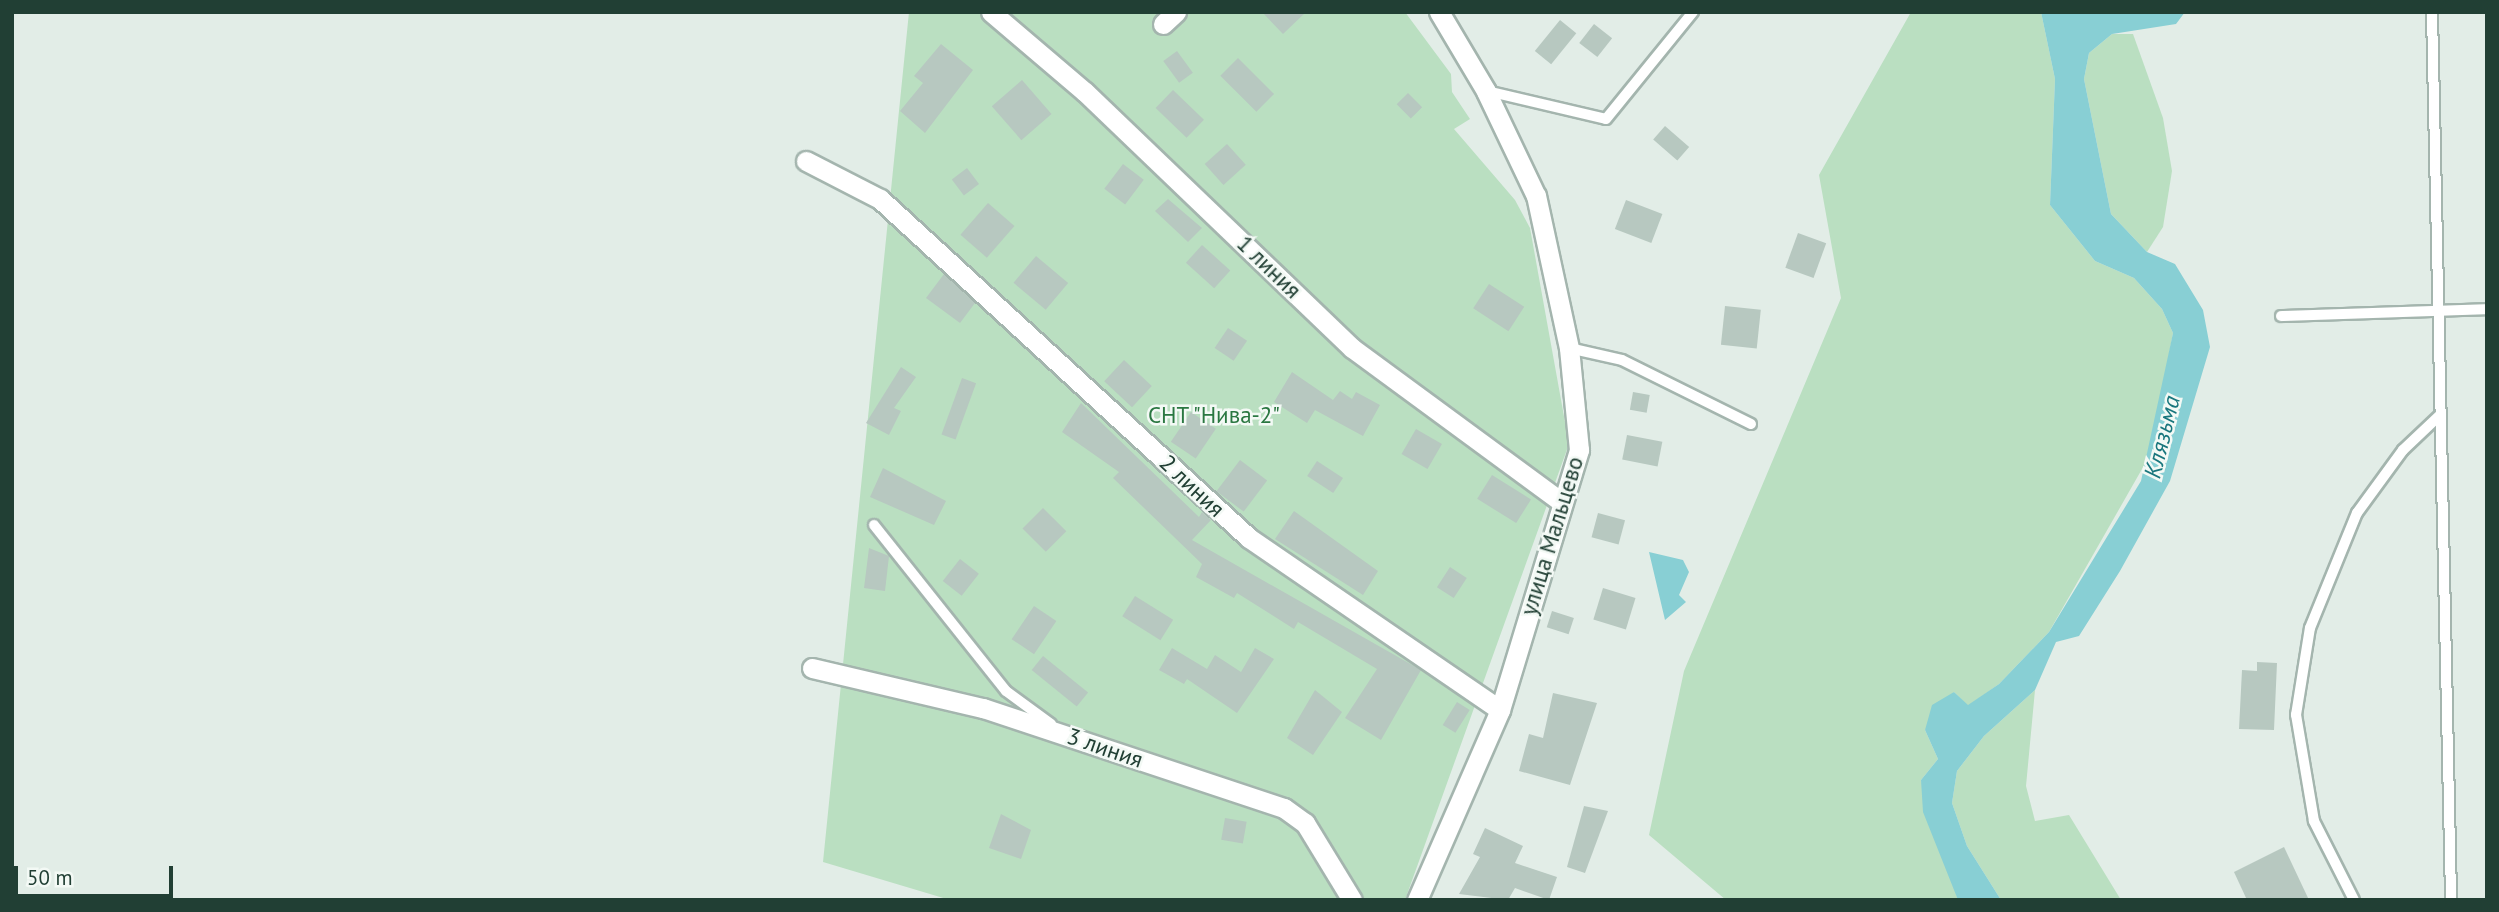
<!DOCTYPE html>
<html>
<head>
<meta charset="utf-8">
<style>
	body { margin:0 }
	#map { position:relative; width:2499px; height:912px; overflow:hidden; background:#e2ede7; font-family:"PT Sans",sans-serif }
	div>[style] { position:absolute }
	.green>* { inset:0; background:#badfc1 }
	.water>* { inset:0; background:#88cfd4 }
	.building>* { inset:0; background:#b7c8c0; transform-origin:0 0 }
	.roads { filter:drop-shadow(2px 0 #a4b5ae) drop-shadow(-2px 0 #a4b5ae) drop-shadow(0 2px #a4b5ae) drop-shadow(0 -2px #a4b5ae) }
	.lane>* { height:10px; margin:-5px; padding:0 5px; transform-origin:5px; border-radius:5px; background:#fff }
	.street>* { height:19px; margin:-9.5px; padding:0 9.5px; transform-origin:9.5px; border-radius:9.5px; background:#fff }
	span { translate:-50% -50%; white-space:nowrap; text-align:center; line-height:1.15; -webkit-text-stroke:5px #f3f9f5; paint-order:stroke }
	.street-label { font-size:23px; color:#213f34 }
	.park-label { font-size:23px; color:#2a7741 }
	.water-label { font-size:24px; color:#19767d; font-style:italic }
	.frame { position:absolute; inset:0; border:14px solid #213f34; pointer-events:none }
	.scale { position:absolute; left:14px; top:866px; width:159px; height:32px; box-sizing:border-box; border:4px solid #213f34; border-top:0; padding-left:9px; font-size:21px; line-height:24px; white-space:nowrap; color:#213f34; -webkit-text-stroke:5px #f3f9f5; paint-order:stroke }
</style>
</head>
<body>
<div id="map">
	<div class="green">
		<div style="clip-path:polygon(909px 12px,1405px 12px,1451px 74px,1452px 92px,1470px 119px,1454px 129px,1515px 200px,1530px 228px,1569px 444px,1405px 900px,950px 900px,823px 862px)"></div>
		<div style="clip-path:polygon(1911px 12px,2041px 12px,2055px 79px,2050px 205px,2095px 261px,2134px 278px,2162px 309px,2173px 333px,2150px 455px,2049px 632px,1999px 684px,1968px 706px,1954px 692px,1925px 730px,1938px 759px,1921px 780px,1958px 900px,1726px 900px,1649px 835px,1684px 671px,1841px 298px,1819px 175px)"></div>
		<div style="clip-path:polygon(2112px 34px,2133px 34px,2163px 118px,2172px 171px,2163px 227px,2147px 252px,2111px 214px,2084px 79px,2089px 53px)"></div>
		<div style="clip-path:polygon(2035px 690px,2026px 786px,2035px 821px,2069px 815px,2121px 900px,2001px 900px,1967px 846px,1952px 803px,1957px 771px,1984px 736px)"></div>
	</div>
	<div class="water">
		<div style="clip-path:polygon(2041px 12px,2185px 12px,2176px 24px,2112px 34px,2089px 53px,2084px 79px,2111px 214px,2147px 252px,2175px 264px,2203px 310px,2210px 347px,2170px 481px,2120px 571px,2079px 636px,2056px 642px,2035px 690px,1984px 736px,1957px 771px,1952px 803px,1967px 846px,2001px 900px,1958px 900px,1923px 812px,1921px 780px,1938px 759px,1925px 730px,1932px 705px,1954px 692px,1968px 705px,1999px 684px,2049px 632px,2141px 481px,2173px 333px,2162px 309px,2134px 278px,2095px 261px,2050px 205px,2055px 79px)"></div>
		<div style="clip-path:polygon(1649px 552px,1683px 560px,1689px 572px,1679px 595px,1686px 602px,1665px 620px)"></div>
	</div>
	<div class="building">
		<div style="clip-path:polygon(1262px 12px,1306px 12px,1283px 34px)"></div>
		<div style="left:1560px;top:20px;width:21px;height:40px;rotate:39deg"></div>
		<div style="left:1594px;top:24px;width:23px;height:24px;rotate:38deg"></div>
		<div style="clip-path:polygon(941px 44px,973px 70px,925px 133px,900px 111px,923px 83px,914px 76px)"></div>
		<div style="left:1177px;top:51px;width:27px;height:17px;rotate:54deg"></div>
		<div style="left:1238px;top:58px;width:51px;height:25px;rotate:45deg"></div>
		<div style="left:1022px;top:80px;width:45px;height:40px;rotate:49deg"></div>
		<div style="left:1173px;top:90px;width:43px;height:25px;rotate:44deg"></div>
		<div style="left:1408px;top:93px;width:20px;height:16px;rotate:45deg"></div>
		<div style="left:1665px;top:126px;width:32px;height:18px;rotate:41deg"></div>
		<div style="left:1227px;top:144px;width:28px;height:30px;rotate:48deg"></div>
		<div style="left:1123px;top:164px;width:26px;height:31px;rotate:37deg"></div>
		<div style="left:967px;top:168px;width:20px;height:19px;rotate:53deg"></div>
		<div style="clip-path:polygon(1168px 199px,1202px 228px,1188px 242px,1155px 211px)"></div>
		<div style="left:1626px;top:200px;width:39px;height:31px;rotate:21deg"></div>
		<div style="left:988px;top:203px;width:35px;height:42px;rotate:41deg"></div>
		<div style="left:1798px;top:233px;width:30px;height:37px;rotate:20deg"></div>
		<div style="left:1202px;top:245px;width:38px;height:24px;rotate:42deg"></div>
		<div style="left:1036px;top:256px;width:42px;height:35px;rotate:40deg"></div>
		<div style="clip-path:polygon(944px 274px,975px 303px,960px 323px,926px 298px)"></div>
		<div style="left:1489px;top:284px;width:42px;height:29px;rotate:33deg"></div>
		<div style="left:1725px;top:306px;width:36px;height:39px;rotate:6deg"></div>
		<div style="left:1228px;top:328px;width:23px;height:24px;rotate:34deg"></div>
		<div style="left:1124px;top:360px;width:38px;height:29px;rotate:43deg"></div>
		<div style="clip-path:polygon(901px 367px,916px 377px,894px 408px,901px 411px,889px 435px,866px 423px)"></div>
		<div style="clip-path:polygon(1292px 372px,1333px 400px,1340px 391px,1352px 399px,1356px 392px,1380px 405px,1363px 436px,1315px 410px,1307px 423px,1274px 402px)"></div>
		<div style="left:962px;top:378px;width:15px;height:60px;rotate:20deg"></div>
		<div style="left:1633px;top:392px;width:17px;height:18px;rotate:10deg"></div>
		<div style="clip-path:polygon(1081px 403px,1199px 517px,1202px 512px,1211px 520px,1192px 540px,1421px 670px,1381px 740px,1345px 718px,1377px 669px,1298px 622px,1294px 629px,1237px 593px,1234px 598px,1196px 577px,1202px 564px,1113px 478px,1119px 472px,1062px 432px)"></div>
		<div style="left:1191px;top:412px;width:30px;height:36px;rotate:34deg"></div>
		<div style="left:1416px;top:429px;width:30px;height:29px;rotate:30deg"></div>
		<div style="left:1627px;top:435px;width:36px;height:25px;rotate:11deg"></div>
		<div style="left:1240px;top:460px;width:34px;height:39px;rotate:37deg"></div>
		<div style="left:1317px;top:461px;width:31px;height:18px;rotate:33deg"></div>
		<div style="clip-path:polygon(883px 468px,946px 501px,934px 525px,870px 497px)"></div>
		<div style="left:1492px;top:475px;width:46px;height:28px;rotate:32deg"></div>
		<div style="left:1043px;top:508px;width:33px;height:29px;rotate:45deg"></div>
		<div style="clip-path:polygon(1294px 511px,1378px 571px,1363px 595px,1275px 539px)"></div>
		<div style="left:1598px;top:513px;width:28px;height:25px;rotate:15deg"></div>
		<div style="clip-path:polygon(869px 548px,889px 556px,885px 591px,864px 588px)"></div>
		<div style="left:960px;top:559px;width:24px;height:28px;rotate:38deg"></div>
		<div style="left:1450px;top:567px;width:20px;height:24px;rotate:33deg"></div>
		<div style="left:1603px;top:588px;width:34px;height:33px;rotate:17deg"></div>
		<div style="left:1135px;top:596px;width:45px;height:24px;rotate:32deg"></div>
		<div style="left:1034px;top:606px;width:27px;height:40px;rotate:34deg"></div>
		<div style="left:1552px;top:611px;width:23px;height:17px;rotate:18deg"></div>
		<div style="clip-path:polygon(1172px 648px,1207px 669px,1215px 655px,1241px 672px,1255px 648px,1274px 659px,1237px 713px,1187px 679px,1184px 684px,1159px 670px)"></div>
		<div style="left:1043px;top:656px;width:58px;height:18px;rotate:39deg"></div>
		<div style="clip-path:polygon(2257px 662px,2277px 663px,2274px 730px,2239px 729px,2242px 670px,2257px 671px)"></div>
		<div style="clip-path:polygon(1315px 690px,1342px 712px,1313px 755px,1287px 738px)"></div>
		<div style="clip-path:polygon(1553px 693px,1597px 703px,1570px 785px,1519px 771px,1529px 734px,1543px 738px)"></div>
		<div style="left:1457px;top:702px;width:15px;height:27px;rotate:32deg"></div>
		<div style="clip-path:polygon(1584px 806px,1608px 811px,1585px 873px,1567px 867px)"></div>
		<div style="clip-path:polygon(1001px 814px,1031px 830px,1021px 859px,989px 848px)"></div>
		<div style="left:1225px;top:818px;width:22px;height:22px;rotate:10deg"></div>
		<div style="clip-path:polygon(1485px 828px,1523px 846px,1515px 863px,1557px 877px,1549px 900px,1515px 888px,1508px 900px,1459px 894px,1480px 857px,1473px 854px)"></div>
		<div style="clip-path:polygon(2284px 847px,2309px 900px,2247px 900px,2234px 872px)"></div>
	</div>
	<div class="roads">
		<div class="lane">
			<div style="left:2432px;top:12px;width:888px;rotate:88.77deg"></div>
			<div style="left:1487px;top:91px;width:122px;rotate:13.2deg"></div>
			<div style="left:1606px;top:119px;width:138px;rotate:-50.9deg"></div>
			<div style="left:2281px;top:316px;width:206px;rotate:-1.9deg"></div>
			<div style="left:1569px;top:348px;width:54px;rotate:12.8deg"></div>
			<div style="left:1622px;top:360px;width:144px;rotate:26.4deg"></div>
			<div style="left:874px;top:525px;width:212px;rotate:51.5deg"></div>
			<div style="left:1006px;top:691px;width:56px;rotate:36.3deg"></div>
			<div style="left:2354px;top:900px;width:89px;rotate:-116.9deg"></div>
			<div style="left:2314px;top:821px;width:108px;rotate:-99.6deg"></div>
			<div style="left:2296px;top:715px;width:88px;rotate:-80.9deg"></div>
			<div style="left:2310px;top:628px;width:124px;rotate:-67.8deg"></div>
			<div style="left:2357px;top:513px;width:78px;rotate:-53.9deg"></div>
			<div style="left:2403px;top:450px;width:50px;rotate:-43.4deg"></div>
		</div>
		<div class="street">
			<div style="left:991px;top:12px;width:123px;rotate:40.4deg"></div>
			<div style="left:1085px;top:92px;width:370px;rotate:43.8deg"></div>
			<div style="left:1352px;top:348px;width:260px;rotate:36.3deg"></div>
			<div style="left:1163px;top:24px;width:18px;rotate:-43deg"></div>
			<div style="left:806px;top:161px;width:83px;rotate:27.2deg"></div>
			<div style="left:880px;top:199px;width:501px;rotate:42.57deg"></div>
			<div style="left:1249px;top:538px;width:304px;rotate:34.4deg"></div>
			<div style="left:812px;top:668px;width:176px;rotate:13.2deg"></div>
			<div style="left:983px;top:708px;width:317px;rotate:18.4deg"></div>
			<div style="left:1284px;top:808px;width:26px;rotate:36deg"></div>
			<div style="left:1305px;top:823px;width:90px;rotate:58.6deg"></div>
			<div style="left:1417px;top:900px;width:207px;rotate:-66.4deg"></div>
			<div style="left:1500px;top:710px;width:272px;rotate:-73.1deg"></div>
			<div style="left:1579px;top:450px;width:102px;rotate:-95.6deg"></div>
			<div style="left:1569px;top:348px;width:156px;rotate:-102.2deg"></div>
			<div style="left:1536px;top:196px;width:116px;rotate:-115.5deg"></div>
			<div style="left:1486px;top:91px;width:92px;rotate:-120.7deg"></div>
		</div>
	</div>
	<div class="street-label">
		<span style="left:1269px;top:267px;rotate:44deg">1 линия</span>
		<span style="left:1192px;top:486px;rotate:43deg">2 линия</span>
		<span style="left:1552px;top:536px;rotate:-73deg">улица Мальцево</span>
		<span style="left:1105px;top:748px;rotate:19deg">3 линия</span>
	</div>
	<div class="park-label">
		<span style="left:1214px;top:415px">СНТ "Нива-2"</span>
	</div>
	<div class="water-label">
		<span style="left:2162px;top:437px;rotate:-76deg">Клязьма</span>
	</div>
	<div class="frame"></div>
	<div class="scale">50 m</div>
</div>
</body>
</html>
